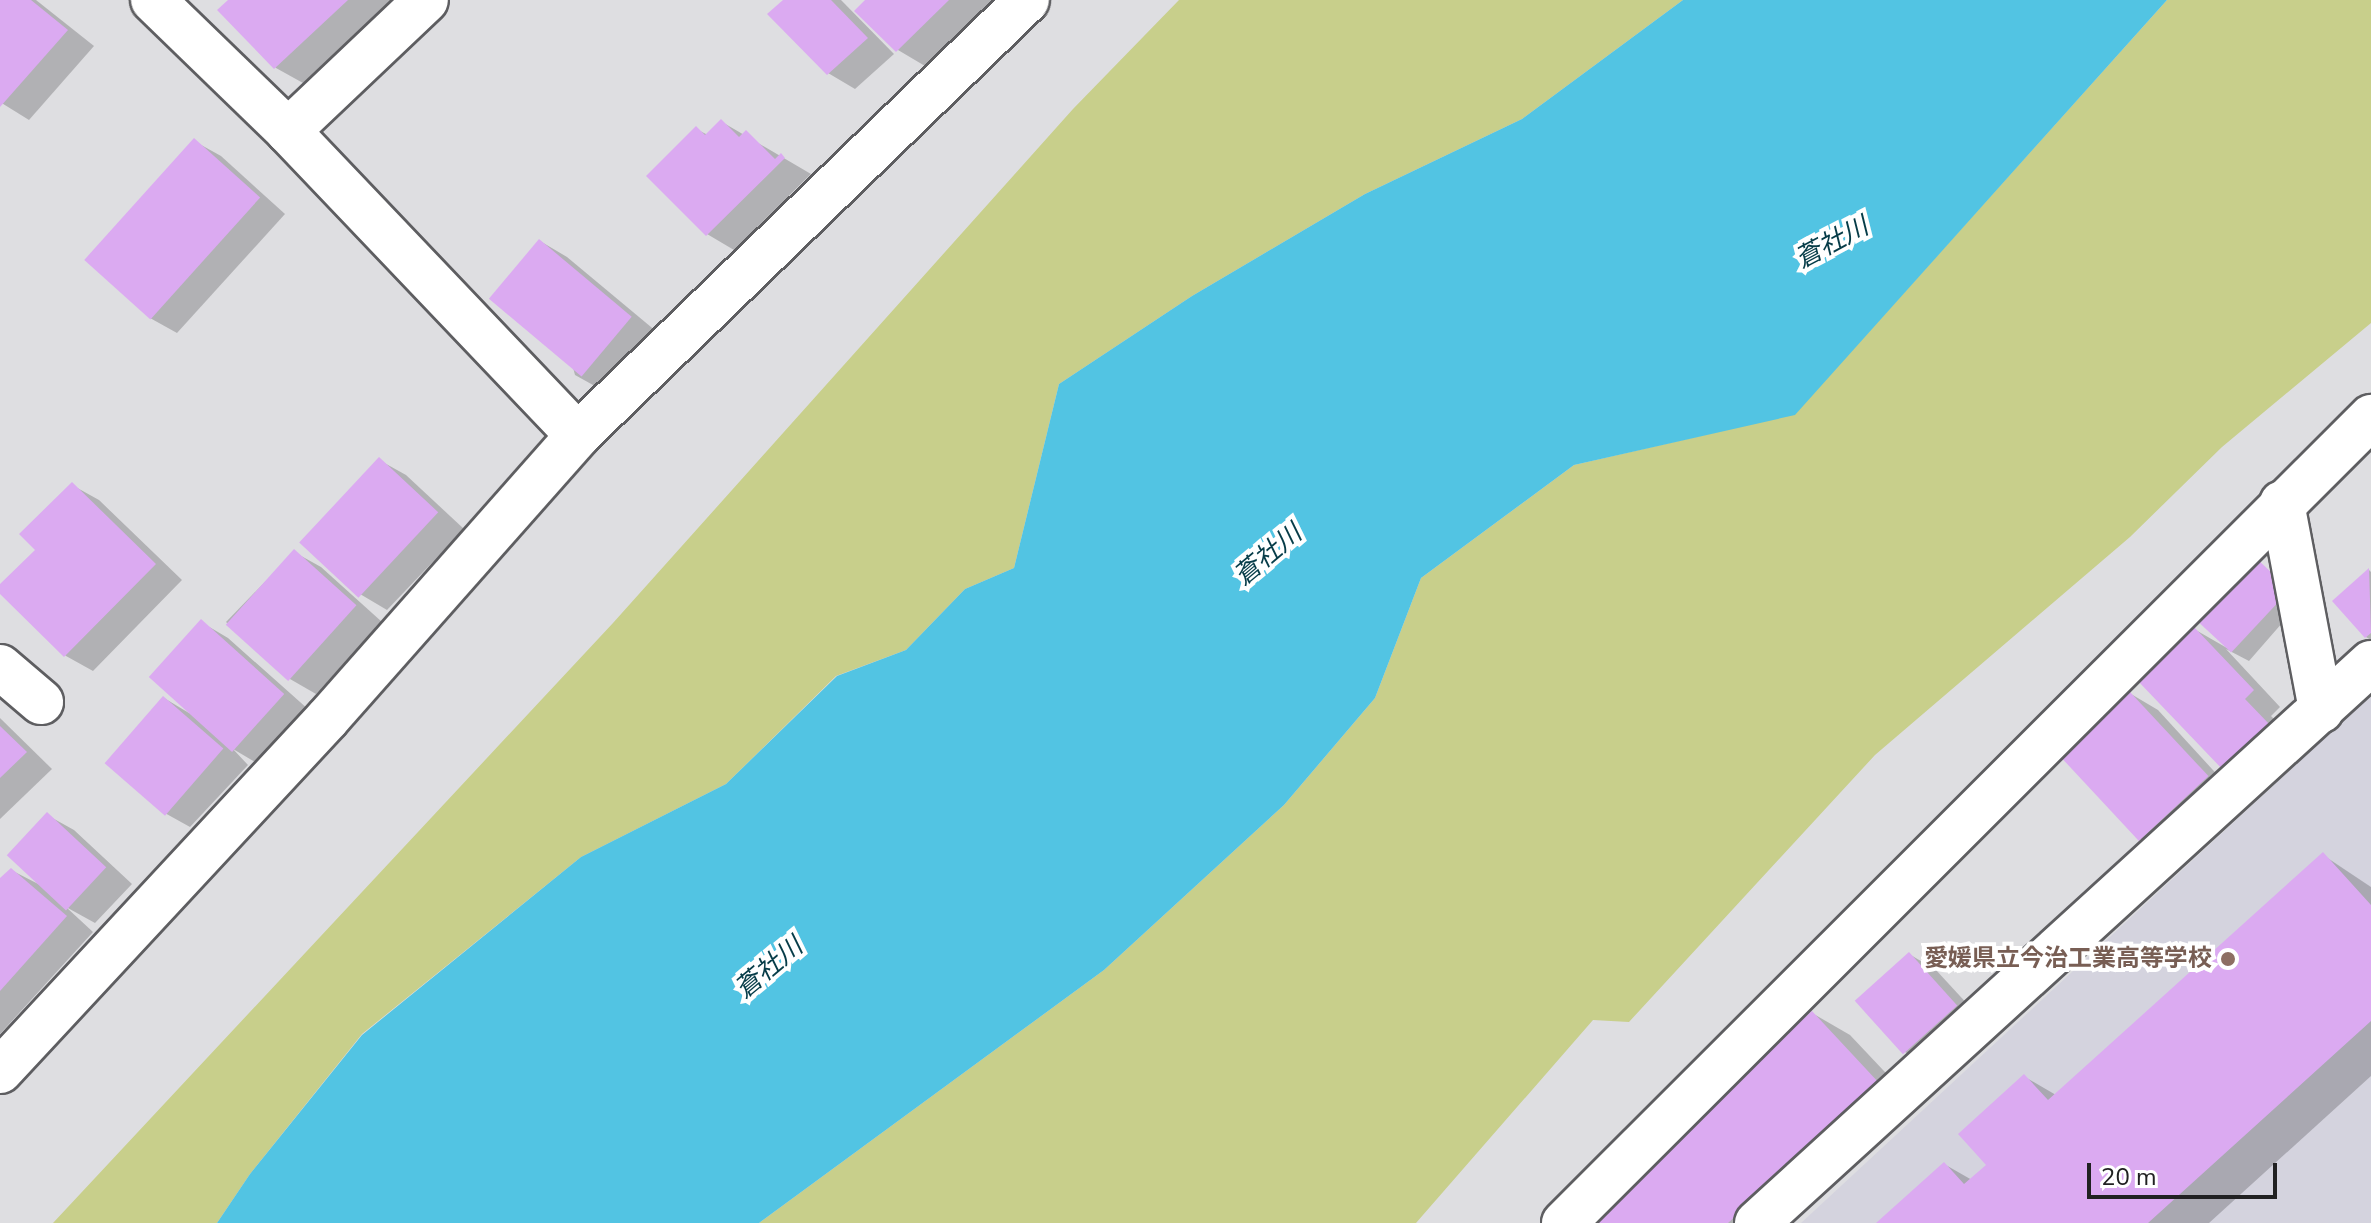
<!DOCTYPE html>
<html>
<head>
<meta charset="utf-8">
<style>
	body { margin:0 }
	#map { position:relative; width:2371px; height:1223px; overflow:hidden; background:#dedee1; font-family:"Nunito Sans","Noto Sans JP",sans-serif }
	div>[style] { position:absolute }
	.built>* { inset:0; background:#d4d3de }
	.green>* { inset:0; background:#c8cf8b }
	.water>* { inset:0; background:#52c4e3 }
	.shadow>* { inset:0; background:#0003 }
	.building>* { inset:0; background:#dbaaf1; transform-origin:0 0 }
	.roads { filter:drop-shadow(2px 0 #5e5e61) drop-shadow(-2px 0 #5e5e61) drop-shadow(0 2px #5e5e61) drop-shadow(0 -2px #5e5e61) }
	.minor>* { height:44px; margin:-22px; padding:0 22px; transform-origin:22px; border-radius:22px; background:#fff }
	.dots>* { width:22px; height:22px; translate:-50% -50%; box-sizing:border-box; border:4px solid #fff; border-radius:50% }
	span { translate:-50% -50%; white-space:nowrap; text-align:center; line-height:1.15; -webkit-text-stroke:8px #fff; paint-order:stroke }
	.education-label { font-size:24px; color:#785e54; font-weight:700 }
	.right { translate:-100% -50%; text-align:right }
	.water-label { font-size:26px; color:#063c48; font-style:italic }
	.scale { position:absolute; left:2087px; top:1163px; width:190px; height:36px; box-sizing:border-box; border:4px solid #212122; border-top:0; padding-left:10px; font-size:24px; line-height:28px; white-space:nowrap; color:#212122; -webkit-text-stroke:6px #fff; paint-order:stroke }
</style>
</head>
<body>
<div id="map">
	<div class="built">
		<div style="clip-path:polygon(2371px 695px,2371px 1223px,1801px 1223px)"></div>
	</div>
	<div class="green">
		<div style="clip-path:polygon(1179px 0,1683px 0,1522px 119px,1365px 194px,1192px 296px,1059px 384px,1014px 568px,965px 589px,906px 650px,836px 676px,726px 784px,581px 857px,362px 1034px,250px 1174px,217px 1223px,53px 1223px,613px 623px,1073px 109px)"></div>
		<div style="clip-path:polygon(2167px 0,2371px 0,2371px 323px,2222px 447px,2130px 537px,1875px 755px,1629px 1022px,1593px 1020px,1416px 1223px,759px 1223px,1104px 970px,1284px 805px,1375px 698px,1421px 578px,1574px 465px,1795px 414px)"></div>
	</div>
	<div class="water">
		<div style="clip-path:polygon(1683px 0,2167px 0,1795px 415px,1574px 465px,1421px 578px,1375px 698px,1284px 805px,1104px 970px,759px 1223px,217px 1223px,250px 1174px,362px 1035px,581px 857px,726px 784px,837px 676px,906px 650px,965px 589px,1014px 568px,1059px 384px,1192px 296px,1365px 194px,1522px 119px)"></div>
	</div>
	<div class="shadow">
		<div style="clip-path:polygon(0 0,36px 0,94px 46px,29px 120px,0 102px)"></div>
		<div style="clip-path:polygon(231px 0,391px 0,303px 83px,276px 68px,220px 10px)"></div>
		<div style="clip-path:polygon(786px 0,841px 0,894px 54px,855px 89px,828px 73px)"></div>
		<div style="clip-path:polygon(868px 0,992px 0,925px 66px,898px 50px,857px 11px)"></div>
		<div style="clip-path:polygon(722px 122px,811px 174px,734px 250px,707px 234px,696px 129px,708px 135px)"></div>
		<div style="clip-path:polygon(194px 141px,221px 156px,285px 214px,177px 333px,150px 318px)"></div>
		<div style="clip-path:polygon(540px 241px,567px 257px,657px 332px,602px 390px,575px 375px)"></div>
		<div style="clip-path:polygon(379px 460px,406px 475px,464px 529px,387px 610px,360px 594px)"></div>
		<div style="clip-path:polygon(72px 485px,99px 500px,182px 580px,93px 671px,66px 656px,0 591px,38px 550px)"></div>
		<div style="clip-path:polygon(294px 552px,321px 567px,382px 622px,316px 694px,290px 679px,226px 622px)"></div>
		<div style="clip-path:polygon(2257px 561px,2303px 599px,2249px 661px,2226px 649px,2280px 707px,2271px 716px,2297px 742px,2252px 785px,2194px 629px,2227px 648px)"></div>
		<div style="clip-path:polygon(2369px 570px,2371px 572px,2371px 640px,2366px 637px)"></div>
		<div style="clip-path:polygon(201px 622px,228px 638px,309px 710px,255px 762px,233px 749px,248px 765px,190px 827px,163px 812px,164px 698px,189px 713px)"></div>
		<div style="clip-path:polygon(2131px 694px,2158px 710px,2234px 793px,2166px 854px,2139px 838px)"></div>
		<div style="clip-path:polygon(0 718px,52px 769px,0 819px)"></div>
		<div style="clip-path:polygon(47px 815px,74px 830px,132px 884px,95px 923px,66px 907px,93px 932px,0 1034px,0 881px,11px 870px,46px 888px)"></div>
		<div style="clip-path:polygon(2323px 855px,2371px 887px,2371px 1076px,2209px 1223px,1879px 1223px,1944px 1164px,1972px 1180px,1989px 1165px,2025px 1077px,2056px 1095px)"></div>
		<div style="clip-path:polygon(1909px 954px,1936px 970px,1983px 1021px,1932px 1068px,1905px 1052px)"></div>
		<div style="clip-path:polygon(1812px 1013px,1850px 1035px,1917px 1106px,1789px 1223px,1600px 1223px)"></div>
	</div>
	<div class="building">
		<div style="clip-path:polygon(0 0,31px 0,68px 30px,0 107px)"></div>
		<div style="clip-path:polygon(228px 0,348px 0,274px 69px,217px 10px)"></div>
		<div style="clip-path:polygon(783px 0,831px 0,868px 38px,827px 75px,767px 14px)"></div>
		<div style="clip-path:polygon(865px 0,949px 0,896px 52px,854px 11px)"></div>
		<div style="clip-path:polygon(721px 119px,739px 137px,746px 130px,775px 159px,781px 153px,785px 158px,706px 236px,646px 176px,696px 126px,705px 135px)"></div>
		<div style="left:194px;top:138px;width:89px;height:164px;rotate:42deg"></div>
		<div style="left:539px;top:239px;width:121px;height:78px;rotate:40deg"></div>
		<div style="left:379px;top:457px;width:81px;height:117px;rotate:43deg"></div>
		<div style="clip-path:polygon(72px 482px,156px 564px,64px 657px,0 594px,0 584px,35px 550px,19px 534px)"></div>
		<div style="left:294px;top:549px;width:84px;height:102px;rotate:42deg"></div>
		<div style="left:2257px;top:559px;width:45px;height:86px;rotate:43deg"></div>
		<div style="clip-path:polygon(2369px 568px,2371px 633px,2365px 638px,2332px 601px)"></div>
		<div style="left:201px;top:619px;width:112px;height:78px;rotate:42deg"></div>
		<div style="clip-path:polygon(2194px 627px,2254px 690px,2245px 699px,2271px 726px,2224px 771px,2137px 680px)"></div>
		<div style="left:2130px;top:692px;width:115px;height:95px;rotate:47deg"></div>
		<div style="left:163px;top:696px;width:80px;height:89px;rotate:41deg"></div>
		<div style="clip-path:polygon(0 726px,27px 752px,0 778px)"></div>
		<div style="left:47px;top:812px;width:81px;height:59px;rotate:43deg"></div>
		<div style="clip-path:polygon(2323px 852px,2371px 905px,2371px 1021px,2148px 1223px,1876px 1223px,1944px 1162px,1964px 1184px,1986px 1165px,1958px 1134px,2024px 1074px,2048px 1100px)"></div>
		<div style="clip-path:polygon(11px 868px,67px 916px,0 991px,0 878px)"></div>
		<div style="left:1909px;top:952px;width:72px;height:73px;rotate:48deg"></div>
		<div style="clip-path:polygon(1812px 1011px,1880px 1084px,1728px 1223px,1597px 1223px,1663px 1158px,1656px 1150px)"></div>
	</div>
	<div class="roads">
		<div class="minor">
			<div style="left:153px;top:0;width:188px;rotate:44.1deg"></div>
			<div style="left:288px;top:131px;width:420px;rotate:46.4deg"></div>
			<div style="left:288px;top:131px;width:190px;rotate:-43.5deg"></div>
			<div style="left:2282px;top:503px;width:211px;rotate:79.3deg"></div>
			<div style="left:0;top:667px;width:54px;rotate:40.5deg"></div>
			<div style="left:0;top:1071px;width:482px;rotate:-47.1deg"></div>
			<div style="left:328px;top:718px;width:378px;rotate:-48.5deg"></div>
			<div style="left:578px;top:435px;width:625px;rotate:-44.09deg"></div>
			<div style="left:1564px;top:1223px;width:1141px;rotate:-44.96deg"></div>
			<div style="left:1757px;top:1223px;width:831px;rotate:-42.37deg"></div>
		</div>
	</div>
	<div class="dots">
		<div style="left:2228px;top:959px;background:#8d6e63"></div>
	</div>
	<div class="education-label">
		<span class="right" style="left:2212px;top:959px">愛媛県立今治工業高等学校</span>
	</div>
	<div class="water-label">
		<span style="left:1832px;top:243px;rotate:-28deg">蒼社川</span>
		<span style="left:1268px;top:555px;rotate:-40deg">蒼社川</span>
		<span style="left:769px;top:968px;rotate:-40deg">蒼社川</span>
	</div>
	<div class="scale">20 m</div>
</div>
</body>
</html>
